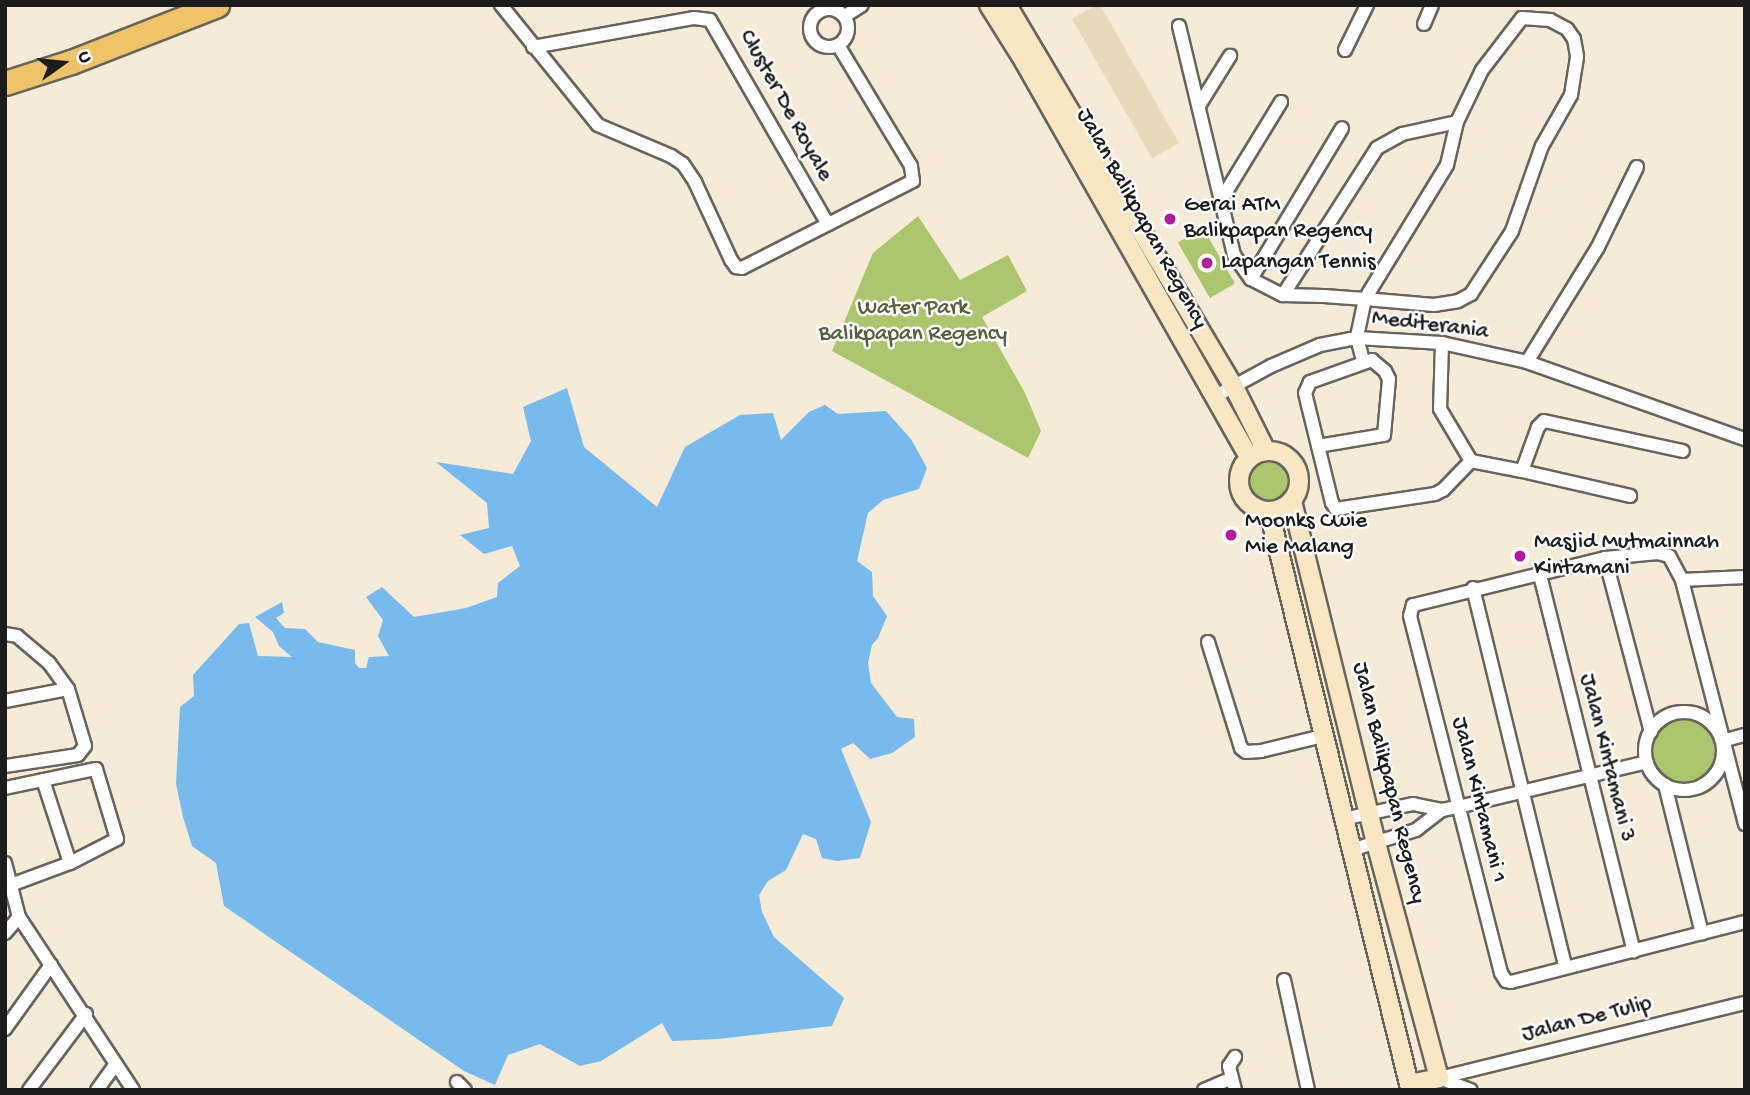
<!DOCTYPE html>
<html>
<head>
<meta charset="utf-8">
<style>
	body { margin:0 }
	#map { position:relative; width:1750px; height:1095px; overflow:hidden; background:#f5ebd6; font-family:"Gochi Hand",sans-serif }
	div>[style] { position:absolute }
	.built>* { inset:0; background:#e7daba }
	.green>* { inset:0; background:#abc66d; transform-origin:0 0 }
	.round { border-radius:50% }
	.water>* { inset:0; background:#77baed }
	.roads { filter:drop-shadow(2px 0 #68645d) drop-shadow(-2px 0 #68645d) drop-shadow(0 2px #68645d) drop-shadow(0 -2px #68645d) }
	.street>* { height:12px; margin:-6px; padding:0 6px; transform-origin:6px; border-radius:6px; background:#fff }
	.street>.ring { margin:-6px; padding:0; box-sizing:content-box; background:none; border:12px solid #fff; border-radius:50% }
	.secondary>* { height:18px; margin:-9px; padding:0 9px; transform-origin:9px; border-radius:9px; background:#f9e7c3 }
	.secondary>.ring { margin:-9px; padding:0; box-sizing:content-box; background:none; border:18px solid #f9e7c3; border-radius:50% }
	.highway>* { height:23px; margin:-11.5px; padding:0 11.5px; transform-origin:11.5px; border-radius:11.5px; background:#efc469 }
	.dots>* { width:19px; height:19px; translate:-50% -50%; box-sizing:border-box; border:4px solid #fff; border-radius:50% }
	span { translate:-50% -50%; white-space:nowrap; text-align:center; line-height:1.15; -webkit-text-stroke:5px #fff; paint-order:stroke }
	.street-label { font-size:23px; color:#1c1c1c }
	.poi-label { font-size:23px; color:#1c1c1c }
	.left { translate:0 -50%; text-align:left }
	.park-label { font-size:23px; color:#55603c }
	.frame { position:absolute; inset:0; border:7px solid #1c1c1c; pointer-events:none }
	.north { position:absolute; left:28px; top:28px; width:70px; height:70px; -webkit-text-stroke:5px #fff; paint-order:stroke; rotate:75deg; font-size:19px; font-weight:700; line-height:28px; text-align:center; color:#1c1c1c }
	.north::after { content:''; display:block; margin:auto; width:24px; height:32px; background:#1c1c1c; clip-path:polygon(50% 0,100% 100%,50% 72%,0 100%) }
</style>
</head>
<body>
<div id="map">
	<div class="built">
		<div style="clip-path:polygon(1097px 5px,1100px 5px,1179px 143px,1152px 158px,1072px 19px)"></div>
	</div>
	<div class="green">
		<div style="clip-path:polygon(918px 216px,960px 280px,1008px 255px,1027px 291px,982px 317px,1025px 393px,1041px 431px,1028px 458px,832px 351px,873px 253px)"></div>
		<div style="left:1203px;top:228px;width:64px;height:29px;rotate:60deg"></div>
		<div class="round" style="left:1245px;top:456px;width:46px;height:46px"></div>
		<div class="round" style="left:1651px;top:717px;width:68px;height:68px"></div>
	</div>
	<div class="water">
		<div style="clip-path:polygon(567px 388px,584px 447px,657px 507px,685px 447px,740px 415px,773px 413px,781px 440px,809px 412px,825px 405px,838px 414px,886px 411px,911px 439px,927px 468px,919px 489px,883px 500px,868px 513px,857px 561px,872px 572px,873px 596px,887px 616px,878px 638px,872px 645px,868px 663px,871px 683px,897px 717px,914px 719px,915px 737px,892px 753px,870px 759px,853px 743px,841px 749px,871px 822px,860px 858px,837px 861px,822px 858px,816px 839px,803px 834px,786px 870px,768px 881px,759px 895px,762px 912px,774px 937px,844px 998px,832px 1026px,718px 1039px,672px 1041px,662px 1023px,601px 1061px,580px 1066px,540px 1044px,508px 1055px,495px 1085px,464px 1071px,224px 906px,216px 863px,192px 846px,183px 817px,176px 784px,180px 707px,194px 696px,193px 675px,239px 624px,249px 623px,258px 656px,292px 657px,279px 646px,273px 632px,255px 617px,282px 602px,284px 613px,276px 618px,285px 628px,305px 629px,318px 642px,355px 650px,355px 663px,359px 668px,366px 668px,369px 657px,389px 656px,378px 636px,383px 620px,366px 597px,382px 587px,414px 617px,466px 608px,497px 597px,498px 583px,520px 566px,512px 546px,484px 554px,460px 535px,489px 528px,487px 503px,436px 462px,513px 474px,531px 441px,523px 407px)"></div>
	</div>
	<div class="roads">
		<div class="street">
			<div style="left:501px;top:5px;width:154px;rotate:51.1deg"></div>
			<div style="left:598px;top:125px;width:79px;rotate:23deg"></div>
			<div style="left:671px;top:156px;width:14px;rotate:34deg"></div>
			<div style="left:683px;top:164px;width:22px;rotate:56deg"></div>
			<div style="left:695px;top:182px;width:86px;rotate:65.2deg"></div>
			<div style="left:731px;top:260px;width:9px;rotate:54deg"></div>
			<div style="left:736px;top:267px;width:6px;rotate:9deg"></div>
			<div style="left:742px;top:268px;width:192px;rotate:-27deg"></div>
			<div style="left:913px;top:181px;width:15px;rotate:-98deg"></div>
			<div style="left:911px;top:166px;width:141px;rotate:-121.1deg"></div>
			<div class="ring" style="left:810px;top:9px;width:26px;height:26px"></div>
			<div style="left:845px;top:16px;width:20px;rotate:-33deg"></div>
			<div style="left:1424px;top:24px;width:21px;rotate:-67deg"></div>
			<div style="left:1179px;top:26px;width:236px;rotate:76.5deg"></div>
			<div style="left:1234px;top:255px;width:29px;rotate:55deg"></div>
			<div style="left:1251px;top:279px;width:36px;rotate:27deg"></div>
			<div style="left:1283px;top:295px;width:41px;rotate:1.4deg"></div>
			<div style="left:1324px;top:296px;width:41px;rotate:4.2deg"></div>
			<div style="left:1365px;top:299px;width:69px;rotate:5deg"></div>
			<div style="left:1434px;top:305px;width:24px;rotate:-9deg"></div>
			<div style="left:1458px;top:301px;width:15px;rotate:-28deg"></div>
			<div style="left:1471px;top:294px;width:75px;rotate:-56.9deg"></div>
			<div style="left:1512px;top:231px;width:90px;rotate:-70.6deg"></div>
			<div style="left:1542px;top:146px;width:59px;rotate:-60.4deg"></div>
			<div style="left:1571px;top:95px;width:39px;rotate:-81deg"></div>
			<div style="left:1577px;top:56px;width:17px;rotate:-100deg"></div>
			<div style="left:1574px;top:39px;width:12px;rotate:-125deg"></div>
			<div style="left:1567px;top:29px;width:19px;rotate:-152deg"></div>
			<div style="left:1550px;top:20px;width:28px;rotate:-176deg"></div>
			<div style="left:1522px;top:18px;width:66px;rotate:127.6deg"></div>
			<div style="left:1482px;top:70px;width:58px;rotate:115.7deg"></div>
			<div style="left:1457px;top:122px;width:44px;rotate:103.1deg"></div>
			<div style="left:1447px;top:165px;width:157px;rotate:121.5deg"></div>
			<div style="left:1365px;top:299px;width:40px;rotate:102deg"></div>
			<div style="left:1357px;top:338px;width:24px;rotate:75deg"></div>
			<div style="left:533px;top:47px;width:164px;rotate:-10.2deg"></div>
			<div style="left:694px;top:18px;width:16px;rotate:7deg"></div>
			<div style="left:710px;top:20px;width:236px;rotate:60deg"></div>
			<div style="left:1345px;top:50px;width:50px;rotate:-63.9deg"></div>
			<div style="left:1200px;top:104px;width:57px;rotate:-58deg"></div>
			<div style="left:1637px;top:167px;width:89px;rotate:116deg"></div>
			<div style="left:1598px;top:247px;width:135px;rotate:121.7deg"></div>
			<div style="left:1527px;top:362px;width:231px;rotate:19.5deg"></div>
			<div style="left:1221px;top:200px;width:115px;rotate:-58.5deg"></div>
			<div style="left:1251px;top:279px;width:176px;rotate:-58.9deg"></div>
			<div style="left:1283px;top:295px;width:174px;rotate:-57.4deg"></div>
			<div style="left:1377px;top:148px;width:29px;rotate:-29deg"></div>
			<div style="left:1402px;top:134px;width:56px;rotate:-12.3deg"></div>
			<div style="left:1442px;top:343px;width:66px;rotate:91.7deg"></div>
			<div style="left:1440px;top:409px;width:61px;rotate:59.2deg"></div>
			<div style="left:1471px;top:461px;width:52px;rotate:11.1deg"></div>
			<div style="left:1522px;top:471px;width:47px;rotate:-70deg"></div>
			<div style="left:1538px;top:427px;width:8px;rotate:-45deg"></div>
			<div style="left:1544px;top:421px;width:142px;rotate:12.2deg"></div>
			<div style="left:1214px;top:397px;width:65px;rotate:-28.5deg"></div>
			<div style="left:1271px;top:366px;width:53px;rotate:-23.2deg"></div>
			<div style="left:1320px;top:345px;width:38px;rotate:-11deg"></div>
			<div style="left:1357px;top:338px;width:85px;rotate:3.4deg"></div>
			<div style="left:1442px;top:343px;width:87px;rotate:12.6deg"></div>
			<div style="left:1318px;top:446px;width:67px;rotate:-9.5deg"></div>
			<div style="left:1384px;top:435px;width:56px;rotate:-84.9deg"></div>
			<div style="left:1389px;top:379px;width:9px;rotate:-117deg"></div>
			<div style="left:1385px;top:371px;width:17px;rotate:-140deg"></div>
			<div style="left:1372px;top:360px;width:66px;rotate:160.5deg"></div>
			<div style="left:1310px;top:382px;width:12px;rotate:114deg"></div>
			<div style="left:1305px;top:393px;width:113px;rotate:76.2deg"></div>
			<div style="left:1332px;top:503px;width:7px;rotate:56deg"></div>
			<div style="left:1336px;top:509px;width:100px;rotate:-8.6deg"></div>
			<div style="left:1435px;top:494px;width:9px;rotate:-27deg"></div>
			<div style="left:1443px;top:490px;width:40px;rotate:-46deg"></div>
			<div style="left:1522px;top:471px;width:111px;rotate:13deg"></div>
			<div style="left:1605px;top:558px;width:180px;rotate:75.2deg"></div>
			<div style="left:1540px;top:575px;width:388px;rotate:76deg"></div>
			<div style="left:1682px;top:580px;width:63px;rotate:-2.7deg"></div>
			<div style="left:1473px;top:588px;width:389px;rotate:76.3deg"></div>
			<div style="left:5px;top:634px;width:12px;rotate:9deg"></div>
			<div style="left:17px;top:636px;width:42px;rotate:40.2deg"></div>
			<div style="left:49px;top:663px;width:32px;rotate:54deg"></div>
			<div style="left:68px;top:689px;width:59px;rotate:73.4deg"></div>
			<div style="left:85px;top:746px;width:11px;rotate:128deg"></div>
			<div style="left:78px;top:755px;width:74px;rotate:171.4deg"></div>
			<div style="left:1208px;top:642px;width:111px;rotate:72.7deg"></div>
			<div style="left:1241px;top:748px;width:6px;rotate:39deg"></div>
			<div style="left:1246px;top:752px;width:15px;rotate:-4deg"></div>
			<div style="left:1261px;top:751px;width:64px;rotate:-13.6deg"></div>
			<div style="left:5px;top:701px;width:64px;rotate:-10.8deg"></div>
			<div class="ring" style="left:1645px;top:712px;width:66px;height:66px"></div>
			<div style="left:1722px;top:741px;width:24px;rotate:-15deg"></div>
			<div style="left:43px;top:780px;width:87px;rotate:72deg"></div>
			<div style="left:1665px;top:785px;width:153px;rotate:76deg"></div>
			<div style="left:5px;top:788px;width:93px;rotate:-11.8deg"></div>
			<div style="left:96px;top:769px;width:73px;rotate:73.3deg"></div>
			<div style="left:117px;top:839px;width:53px;rotate:152.9deg"></div>
			<div style="left:70px;top:863px;width:63px;rotate:159.6deg"></div>
			<div style="left:1343px;top:819px;width:72px;rotate:-12.1deg"></div>
			<div style="left:1413px;top:804px;width:30px;rotate:12deg"></div>
			<div style="left:1442px;top:810px;width:16px;rotate:-11deg"></div>
			<div style="left:1458px;top:807px;width:194px;rotate:-13.4deg"></div>
			<div style="left:1745px;top:824px;width:252px;rotate:-104.5deg"></div>
			<div style="left:1682px;top:580px;width:27px;rotate:-118deg"></div>
			<div style="left:1669px;top:556px;width:11px;rotate:-165deg"></div>
			<div style="left:1658px;top:553px;width:53px;rotate:174.6deg"></div>
			<div style="left:1605px;top:558px;width:198px;rotate:166.2deg"></div>
			<div style="left:1413px;top:605px;width:11px;rotate:105deg"></div>
			<div style="left:1410px;top:616px;width:368px;rotate:75.7deg"></div>
			<div style="left:1501px;top:973px;width:9px;rotate:58deg"></div>
			<div style="left:1506px;top:981px;width:5px;rotate:11deg"></div>
			<div style="left:1511px;top:982px;width:242px;rotate:-14.4deg"></div>
			<div style="left:1351px;top:850px;width:68px;rotate:-17.1deg"></div>
			<div style="left:1416px;top:830px;width:33px;rotate:-38deg"></div>
			<div style="left:5px;top:863px;width:56px;rotate:75.5deg"></div>
			<div style="left:19px;top:917px;width:21px;rotate:131deg"></div>
			<div style="left:19px;top:917px;width:207px;rotate:56.6deg"></div>
			<div style="left:1284px;top:980px;width:113px;rotate:77.7deg"></div>
			<div style="left:5px;top:1029px;width:79px;rotate:-54.3deg"></div>
			<div style="left:1439px;top:1078px;width:315px;rotate:-13.8deg"></div>
			<div style="left:1439px;top:1078px;width:34px;rotate:21deg"></div>
			<div style="left:457px;top:1082px;width:11px;rotate:45deg"></div>
			<div style="left:29px;top:1090px;width:95px;rotate:-53.1deg"></div>
			<div style="left:97px;top:1090px;width:32px;rotate:-54deg"></div>
			<div style="left:1204px;top:1090px;width:30px;rotate:-23deg"></div>
			<div style="left:1235px;top:1090px;width:25px;rotate:-104deg"></div>
			<div style="left:1229px;top:1066px;width:11px;rotate:-56deg"></div>
		</div>
		<div class="secondary">
			<div style="left:989px;top:5px;width:66px;rotate:58deg"></div>
			<div style="left:1024px;top:61px;width:455px;rotate:60.4deg"></div>
			<div style="left:1007px;top:5px;width:442px;rotate:59.3deg"></div>
			<div style="left:1233px;top:385px;width:74px;rotate:63.4deg"></div>
			<div class="ring" style="left:1239px;top:451px;width:42px;height:42px"></div>
			<div style="left:1269px;top:511px;width:590px;rotate:76.27deg"></div>
			<div style="left:1409px;top:1084px;width:31px;rotate:-11deg"></div>
			<div style="left:1439px;top:1078px;width:243px;rotate:-105deg"></div>
			<div style="left:1376px;top:843px;width:353px;rotate:-103.8deg"></div>
		</div>
		<div class="highway">
			<div style="left:5px;top:83px;width:69px;rotate:-17.7deg"></div>
			<div style="left:71px;top:62px;width:157px;rotate:-21.3deg"></div>
		</div>
	</div>
	<div class="dots">
		<div style="left:1170px;top:219px;background:#b5179e"></div>
		<div style="left:1207px;top:263px;background:#b5179e"></div>
		<div style="left:1231px;top:535px;background:#b5179e"></div>
		<div style="left:1520px;top:556px;background:#b5179e"></div>
	</div>
	<div class="street-label">
		<span style="left:785px;top:106px;rotate:61deg">Cluster De Royale</span>
		<span style="left:1141px;top:219px;rotate:61deg">Jalan Balikpapan Regency</span>
		<span style="left:1430px;top:326px;rotate:7deg">Mediterania</span>
		<span style="left:1606px;top:758px;rotate:76deg">Jalan Kintamani 3</span>
		<span style="left:1388px;top:783px;rotate:76deg">Jalan Balikpapan Regency</span>
		<span style="left:1478px;top:800px;rotate:76deg">Jalan Kintamani 1</span>
		<span style="left:1587px;top:1020px;rotate:-14deg">Jalan De Tulip</span>
	</div>
	<div class="poi-label">
		<span class="left" style="left:1184px;top:219px">Gerai ATM<br>Balikpapan Regency</span>
		<span class="left" style="left:1221px;top:263px">Lapangan Tennis</span>
		<span class="left" style="left:1245px;top:535px">Moonks Cwie<br>Mie Malang</span>
		<span class="left" style="left:1534px;top:556px">Masjid Mutmainnah<br>Kintamani</span>
	</div>
	<div class="park-label">
		<span style="left:913px;top:322px">Water Park<br>Balikpapan Regency</span>
	</div>
	<div class="frame"></div>
	<div class="north">U</div>
</div>
</body>
</html>
